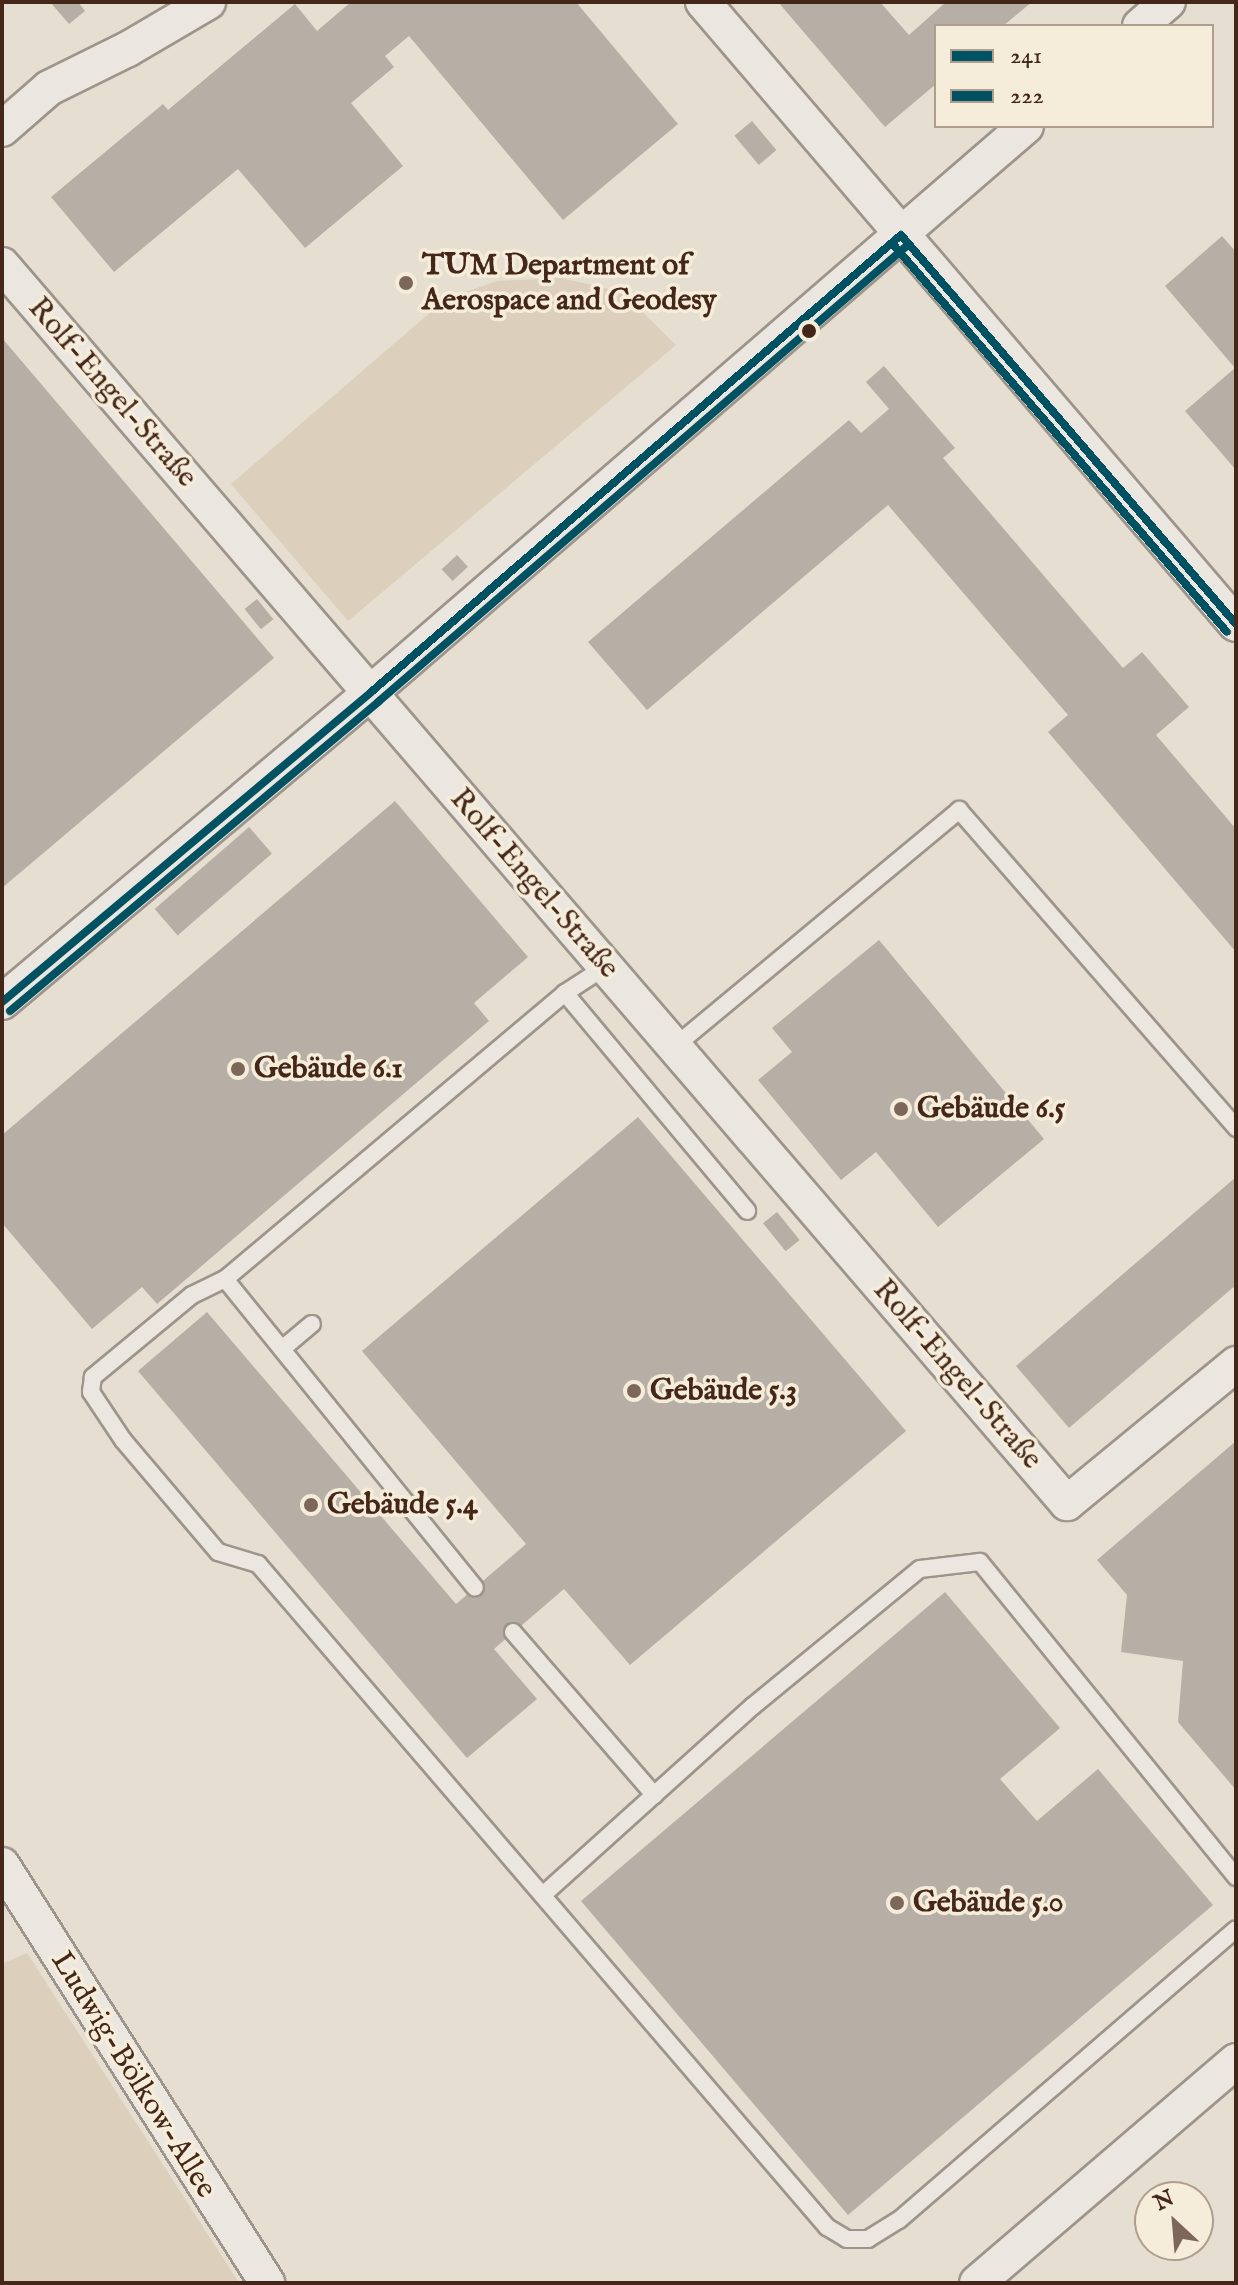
<!DOCTYPE html>
<html>
<head>
<meta charset="utf-8">
<style>
	body { margin:0 }
	#map { position:relative; width:1238px; height:2285px; overflow:hidden; background:#e6ded0; font-family:"IM FELL English",serif }
	div>[style] { position:absolute }
	.green>* { inset:0; background:#dccfbb }
	.building>* { inset:0; background:#b7afa5; transform-origin:0 0 }
	.roads { filter:drop-shadow(2px 0 #9d958b) drop-shadow(-2px 0 #9d958b) drop-shadow(0 2px #9d958b) drop-shadow(0 -2px #9d958b) }
	.lane>* { height:16px; margin:-8px; padding:0 8px; transform-origin:8px; border-radius:8px; background:#ebe7e0 }
	.street>* { height:34px; margin:-17px; padding:0 17px; transform-origin:17px; border-radius:17px; background:#ebe7e0 }
	.bus-1>* { height:8px; margin:-4px; padding:0 4px; transform-origin:4px; border-radius:4px; background:#005262 }
	.bus-2>* { height:8px; margin:-4px; padding:0 4px; transform-origin:4px; border-radius:4px; background:#005262 }
	.dots>* { width:22px; height:22px; translate:-50% -50%; box-sizing:border-box; border:4px solid #f5ecda; border-radius:50% }
	span { translate:-50% -50%; white-space:nowrap; text-align:center; line-height:1.15; -webkit-text-stroke:7px #f5ecda; paint-order:stroke }
	.poi-label { font-size:30px; color:#45271a; font-weight:700 }
	.left { translate:0 -50%; text-align:left }
	.street-label { font-size:30px; color:#45271a }
	.frame { position:absolute; inset:0; border:4px solid #45271a; pointer-events:none }
	.legend { position:absolute; left:934px; top:24px; width:280px; height:104px; box-sizing:border-box; background:#f5ecda; border:2px solid #af9d8d; margin:0; padding:10px 14px; list-style:none; font-size:24px; color:#45271a }
	.legend li { display:flex; align-items:center; gap:16px; height:40px }
	.legend b { width:40px; border:2px solid #af9d8d }
	.north { position:absolute; left:1134px; top:2181px; width:80px; height:80px; box-sizing:border-box; background:#f5ecda; border:2px solid #af9d8d; border-radius:50%; rotate:334deg; font-size:22px; font-weight:700; line-height:32px; text-align:center; color:#45271a }
	.north::after { content:''; display:block; margin:auto; width:28px; height:36px; background:#7d675a; clip-path:polygon(50% 0,100% 100%,50% 72%,0 100%) }
</style>
</head>
<body>
<div id="map">
	<div class="green">
		<div style="clip-path:polygon(561px 278px,622px 292px,676px 345px,348px 621px,231px 484px,446px 299px,497px 281px)"></div>
		<div style="clip-path:polygon(27px 1953px,239px 2283px,2px 2283px,2px 1964px)"></div>
	</div>
	<div class="building">
		<div style="clip-path:polygon(50px 2px,78px 2px,85px 11px,69px 24px)"></div>
		<div style="clip-path:polygon(351px 2px,576px 2px,678px 124px,563px 220px,409px 36px,385px 56px,394px 67px,351px 103px,403px 166px,305px 248px,238px 169px,114px 272px,51px 197px,163px 104px,168px 110px,295px 4px,317px 31px)"></div>
		<div style="clip-path:polygon(778px 2px,880px 2px,909px 35px,946px 2px,1032px 2px,1003px 26px,936px 26px,936px 84px,885px 127px)"></div>
		<div style="left:752px;top:121px;width:38px;height:23px;rotate:50deg"></div>
		<div style="clip-path:polygon(1222px 236px,1236px 252px,1236px 470px,1185px 411px,1235px 368px,1165px 286px)"></div>
		<div style="clip-path:polygon(2px 338px,274px 658px,2px 888px)"></div>
		<div style="clip-path:polygon(884px 366px,955px 448px,943px 458px,1123px 668px,1142px 652px,1189px 707px,1156px 735px,1236px 829px,1236px 952px,1048px 732px,1068px 715px,888px 505px,647px 710px,588px 642px,849px 420px,861px 433px,889px 409px,866px 382px)"></div>
		<div style="left:457px;top:555px;width:16px;height:21px;rotate:47deg"></div>
		<div style="left:257px;top:599px;width:26px;height:16px;rotate:51deg"></div>
		<div style="clip-path:polygon(395px 801px,528px 957px,474px 1003px,489px 1021px,157px 1304px,142px 1287px,92px 1329px,2px 1223px,2px 1135px)"></div>
		<div style="left:249px;top:827px;width:35px;height:125px;rotate:49deg"></div>
		<div style="clip-path:polygon(879px 940px,1044px 1139px,938px 1227px,876px 1152px,841px 1180px,758px 1080px,792px 1052px,772px 1028px)"></div>
		<div style="clip-path:polygon(638px 1117px,906px 1431px,630px 1665px,564px 1589px,494px 1649px,537px 1699px,467px 1758px,138px 1371px,207px 1312px,456px 1604px,526px 1544px,362px 1351px)"></div>
		<div style="clip-path:polygon(1236px 1177px,1236px 1285px,1069px 1428px,1016px 1366px)"></div>
		<div style="left:777px;top:1212px;width:36px;height:18px;rotate:51deg"></div>
		<div style="clip-path:polygon(1236px 1441px,1236px 1790px,1178px 1722px,1183px 1661px,1121px 1652px,1127px 1595px,1097px 1560px)"></div>
		<div style="clip-path:polygon(945px 1592px,1060px 1728px,1000px 1779px,1037px 1821px,1098px 1769px,1213px 1905px,848px 2215px,581px 1901px)"></div>
	</div>
	<div class="roads">
		<div class="lane">
			<div style="left:605px;top:967px;width:48px;rotate:147deg"></div>
			<div style="left:565px;top:993px;width:444px;rotate:139.9deg"></div>
			<div style="left:225px;top:1279px;width:37px;rotate:154deg"></div>
			<div style="left:192px;top:1295px;width:129px;rotate:140.4deg"></div>
			<div style="left:93px;top:1377px;width:15px;rotate:98deg"></div>
			<div style="left:91px;top:1392px;width:58px;rotate:56.3deg"></div>
			<div style="left:123px;top:1440px;width:147px;rotate:49.7deg"></div>
			<div style="left:218px;top:1552px;width:42px;rotate:16.7deg"></div>
			<div style="left:258px;top:1564px;width:874px;rotate:49.36deg"></div>
			<div style="left:827px;top:2227px;width:23px;rotate:31deg"></div>
			<div style="left:847px;top:2239px;width:21px"></div>
			<div style="left:868px;top:2239px;width:36px;rotate:-32deg"></div>
			<div style="left:899px;top:2220px;width:445px;rotate:-40.8deg"></div>
			<div style="left:565px;top:993px;width:284px;rotate:50.1deg"></div>
			<div style="left:674px;top:1047px;width:371px;rotate:-39.7deg"></div>
			<div style="left:959px;top:810px;width:422px;rotate:48.9deg"></div>
			<div style="left:225px;top:1279px;width:397px;rotate:51deg"></div>
			<div style="left:282px;top:1349px;width:39px;rotate:-40deg"></div>
			<div style="left:513px;top:1632px;width:216px;rotate:49.1deg"></div>
			<div style="left:544px;top:1894px;width:281px;rotate:-42deg"></div>
			<div style="left:753px;top:1706px;width:216px;rotate:-39.4deg"></div>
			<div style="left:920px;top:1569px;width:60px;rotate:-6.7deg"></div>
			<div style="left:980px;top:1562px;width:406px;rotate:50.9deg"></div>
		</div>
		<div class="street">
			<div style="left:703px;top:2px;width:819px;rotate:49.41deg"></div>
			<div style="left:1140px;top:26px;width:37px;rotate:-41deg"></div>
			<div style="left:2px;top:129px;width:62px;rotate:-41.1deg"></div>
			<div style="left:49px;top:88px;width:88px;rotate:-26.3deg"></div>
			<div style="left:128px;top:49px;width:93px;rotate:-30.4deg"></div>
			<div style="left:2px;top:265px;width:1633px;rotate:49.3deg"></div>
			<div style="left:1067px;top:1503px;width:219px;rotate:-39.4deg"></div>
			<div style="left:2px;top:1002px;width:481px;rotate:-40deg"></div>
			<div style="left:370px;top:693px;width:867px;rotate:-40.84deg"></div>
			<div style="left:2px;top:1865px;width:495px;rotate:57.6deg"></div>
			<div style="left:977px;top:2283px;width:341px;rotate:-40.6deg"></div>
		</div>
	</div>
	<div class="bus-1">
		<div style="left:901px;top:235px;width:513px;rotate:49.27deg"></div>
		<div style="left:2px;top:1002px;width:481px;rotate:-40deg"></div>
		<div style="left:370px;top:693px;width:701px;rotate:-40.78deg"></div>
	</div>
	<div class="bus-2">
		<div style="left:892px;top:243px;width:513px;rotate:49.27deg"></div>
		<div style="left:10px;top:1011px;width:481px;rotate:-40deg"></div>
		<div style="left:378px;top:702px;width:701px;rotate:-40.78deg"></div>
	</div>
	<div class="dots">
		<div style="left:406px;top:283px;background:#7d675a"></div>
		<div style="left:809px;top:331px;background:#45271a"></div>
		<div style="left:238px;top:1069px;background:#7d675a"></div>
		<div style="left:901px;top:1109px;background:#7d675a"></div>
		<div style="left:634px;top:1391px;background:#7d675a"></div>
		<div style="left:311px;top:1505px;background:#7d675a"></div>
		<div style="left:897px;top:1903px;background:#7d675a"></div>
	</div>
	<div class="poi-label">
		<span class="left" style="left:422px;top:283px">TUM Department of<br>Aerospace and Geodesy</span>
		<span class="left" style="left:254px;top:1069px">Gebäude 6.1</span>
		<span class="left" style="left:917px;top:1109px">Gebäude 6.5</span>
		<span class="left" style="left:650px;top:1391px">Gebäude 5.3</span>
		<span class="left" style="left:327px;top:1505px">Gebäude 5.4</span>
		<span class="left" style="left:913px;top:1903px">Gebäude 5.0</span>
	</div>
	<div class="street-label">
		<span style="left:112px;top:393px;rotate:49deg">Rolf-Engel-Straße</span>
		<span style="left:534px;top:884px;rotate:49deg">Rolf-Engel-Straße</span>
		<span style="left:957px;top:1375px;rotate:49deg">Rolf-Engel-Straße</span>
		<span style="left:133px;top:2075px;rotate:58deg">Ludwig-Bölkow-Allee</span>
	</div>
	<div class="frame"></div>
	<ul class="legend">
	<li><b style="height:10px;background:#005262"></b>241</li>
	<li><b style="height:10px;background:#005262"></b>222</li>
	</ul>
	<div class="north">N</div>
</div>
</body>
</html>
